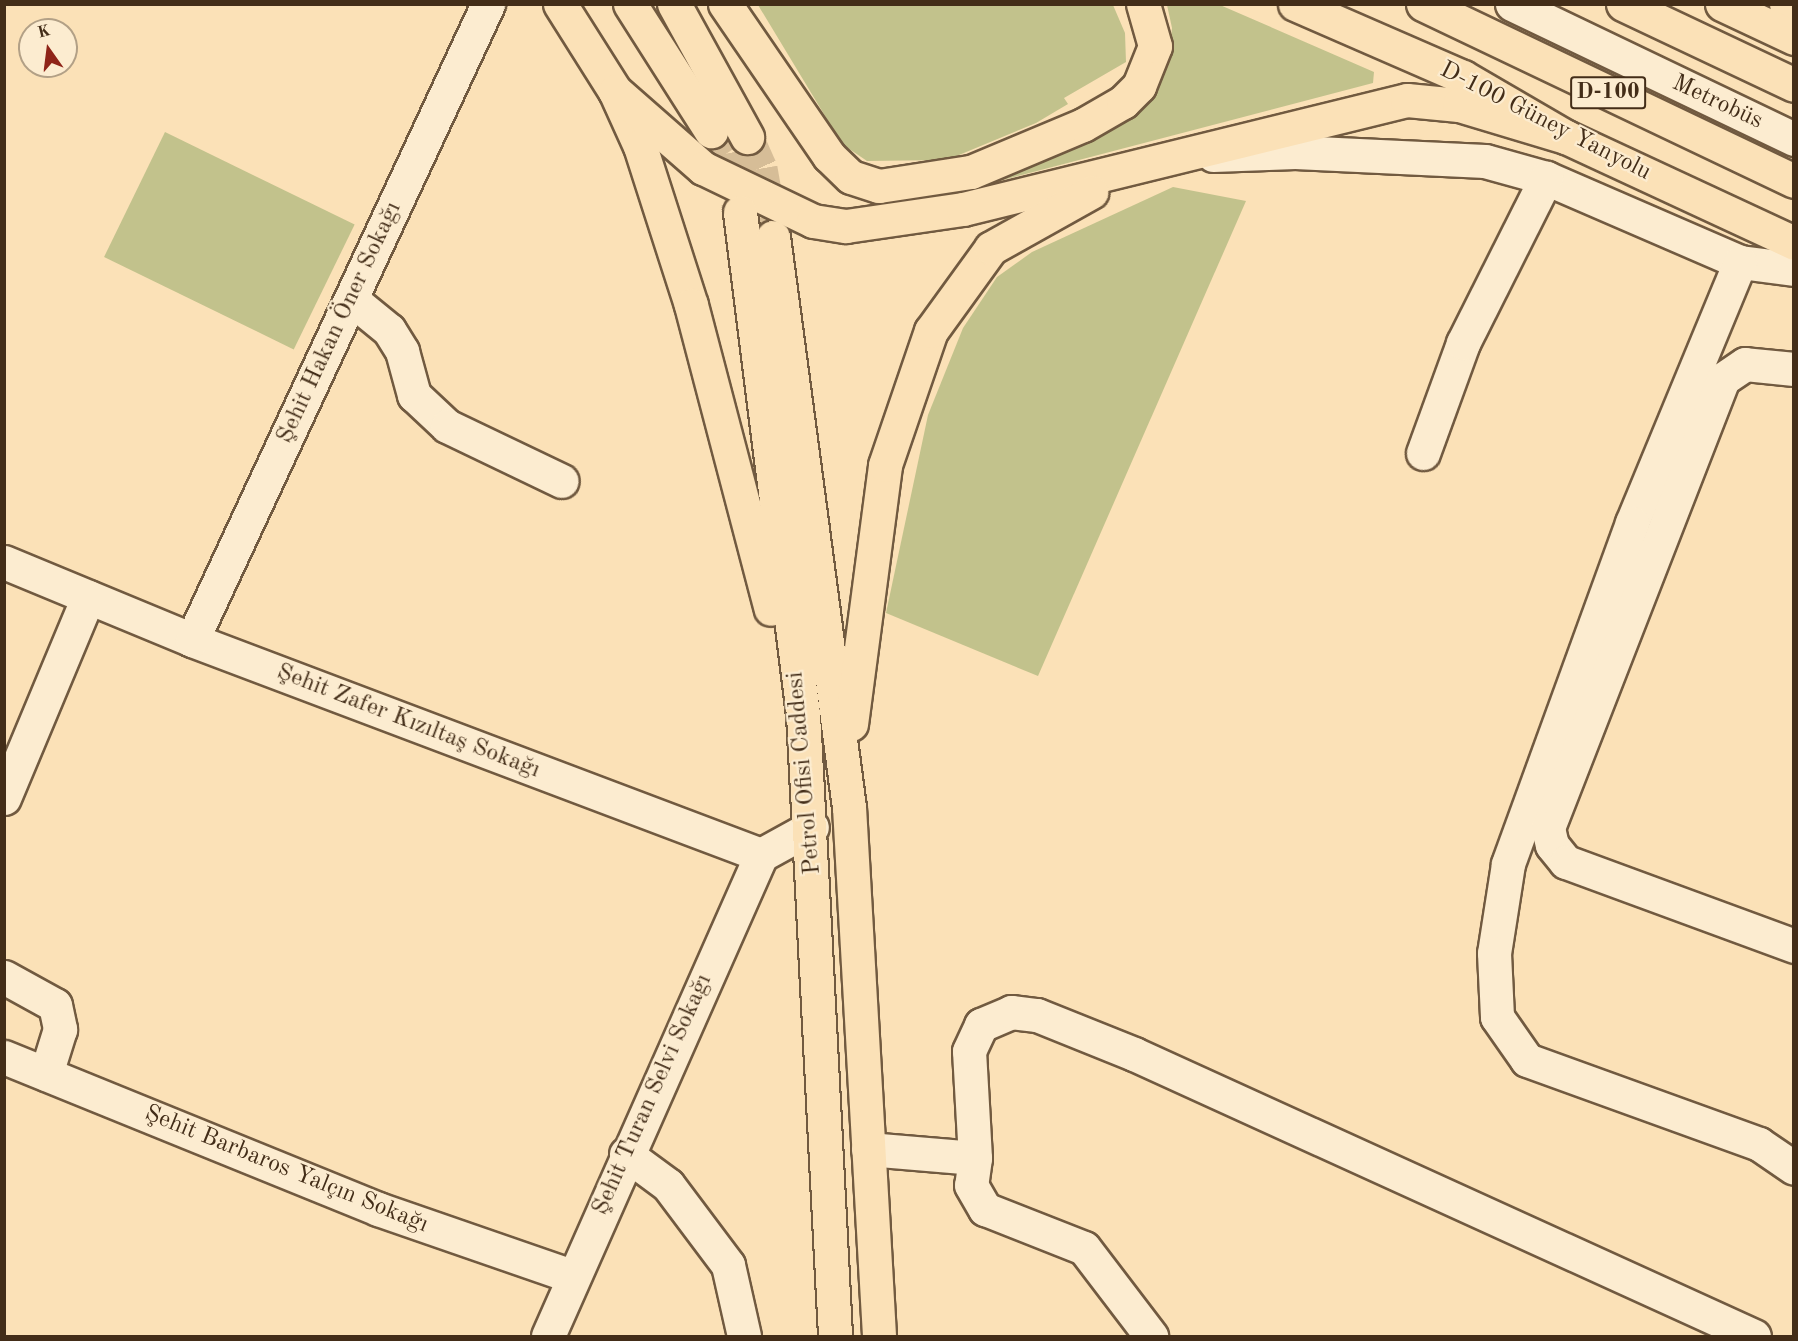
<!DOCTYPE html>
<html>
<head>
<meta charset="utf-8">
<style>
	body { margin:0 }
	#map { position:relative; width:1798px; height:1341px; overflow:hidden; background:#fbe1b7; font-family:"Old Standard TT",serif }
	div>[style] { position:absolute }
	.green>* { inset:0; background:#c2c28c; transform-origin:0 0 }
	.major-tunnel>* { height:33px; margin-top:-16.5px; transform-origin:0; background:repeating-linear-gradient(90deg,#d6bd97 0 33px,transparent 0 49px) }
	.roads { filter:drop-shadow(2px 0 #715a40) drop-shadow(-2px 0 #715a40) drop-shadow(0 2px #715a40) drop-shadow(0 -2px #715a40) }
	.minor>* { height:33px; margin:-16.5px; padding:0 16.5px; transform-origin:16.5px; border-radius:16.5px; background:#fcecd0 }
	.major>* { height:33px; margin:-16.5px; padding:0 16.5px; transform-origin:16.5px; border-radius:16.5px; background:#fbe1b7 }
	.highway>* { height:33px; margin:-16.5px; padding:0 16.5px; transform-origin:16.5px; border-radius:16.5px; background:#fbe1b7 }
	span { translate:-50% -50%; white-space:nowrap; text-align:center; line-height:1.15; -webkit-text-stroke:4.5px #fcecd0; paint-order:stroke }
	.shield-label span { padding:2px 4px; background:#fcecd0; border:2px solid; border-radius:4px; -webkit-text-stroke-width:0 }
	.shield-label { font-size:22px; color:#432d18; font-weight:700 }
	.street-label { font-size:24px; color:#432d18 }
	.frame { position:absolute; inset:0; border:6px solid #432d18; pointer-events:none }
	.north { position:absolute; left:18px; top:18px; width:60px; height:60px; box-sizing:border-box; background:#fcecd0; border:2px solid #b2a086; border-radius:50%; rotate:346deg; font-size:16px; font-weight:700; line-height:24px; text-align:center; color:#432d18 }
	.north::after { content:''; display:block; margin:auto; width:21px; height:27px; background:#8f2418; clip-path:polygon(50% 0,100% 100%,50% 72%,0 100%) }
</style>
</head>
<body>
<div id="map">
	<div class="green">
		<div style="clip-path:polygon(758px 5px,1113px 5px,1125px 33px,1126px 62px,1064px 98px,1068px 104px,1036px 123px,947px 160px,867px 161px,842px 144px)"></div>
		<div style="clip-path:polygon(1167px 5px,1220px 5px,1374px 72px,1373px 83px,968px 189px,1156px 86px,1169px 58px,1172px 28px)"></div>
		<div style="left:165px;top:132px;width:211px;height:139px;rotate:26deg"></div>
		<div style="clip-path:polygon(1173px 187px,1246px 201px,1038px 676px,886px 613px,928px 415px,963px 328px,997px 277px,1032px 252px)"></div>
	</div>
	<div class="major-tunnel">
		<div style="left:711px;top:131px;width:27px;rotate:54deg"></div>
		<div style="left:727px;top:153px;width:55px;rotate:77.5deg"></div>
		<div style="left:747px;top:137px;width:34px;rotate:66deg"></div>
		<div style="left:761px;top:168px;width:70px;rotate:80.1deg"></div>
	</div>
	<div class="roads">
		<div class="minor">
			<div style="left:1512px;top:4px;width:313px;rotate:25.6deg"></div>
			<div style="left:1213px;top:155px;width:82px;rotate:-2.1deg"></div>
			<div style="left:1295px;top:152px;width:190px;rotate:2.7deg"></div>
			<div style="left:1485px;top:161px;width:63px;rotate:15.6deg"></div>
			<div style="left:1546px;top:178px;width:211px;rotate:23.4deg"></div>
			<div style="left:1740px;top:262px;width:54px;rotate:7.4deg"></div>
			<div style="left:1740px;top:262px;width:282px;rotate:112.5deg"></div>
			<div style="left:1632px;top:523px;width:363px;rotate:110deg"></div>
			<div style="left:1508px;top:864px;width:90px;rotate:98.9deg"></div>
			<div style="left:1494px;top:953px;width:64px;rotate:87.3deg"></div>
			<div style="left:1497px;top:1017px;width:52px;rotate:55.1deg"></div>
			<div style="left:1527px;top:1060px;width:247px;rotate:19.9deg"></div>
			<div style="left:1759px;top:1144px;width:42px;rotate:34.4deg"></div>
			<div style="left:351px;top:299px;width:49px;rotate:39.2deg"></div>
			<div style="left:389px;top:330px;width:25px;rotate:58deg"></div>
			<div style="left:402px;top:351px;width:46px;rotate:74.7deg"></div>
			<div style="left:414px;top:395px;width:45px;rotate:43.2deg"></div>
			<div style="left:447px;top:426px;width:127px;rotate:25.6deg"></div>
			<div style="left:1794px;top:369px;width:49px;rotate:-174.2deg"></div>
			<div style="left:1745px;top:364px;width:27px;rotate:146deg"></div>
			<div style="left:1723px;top:379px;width:482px;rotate:111.3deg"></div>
			<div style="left:1548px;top:828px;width:17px;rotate:77deg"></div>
			<div style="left:1552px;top:845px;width:22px;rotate:51deg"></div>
			<div style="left:1566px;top:862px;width:243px;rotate:20.2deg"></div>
			<div style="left:1423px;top:453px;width:117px;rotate:-70deg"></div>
			<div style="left:1463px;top:343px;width:185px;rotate:-63.3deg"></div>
			<div style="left:4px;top:562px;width:204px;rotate:22.5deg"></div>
			<div style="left:192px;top:640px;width:608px;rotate:20.7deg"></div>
			<div style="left:761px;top:855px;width:58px;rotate:-28.8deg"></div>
			<div style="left:192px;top:640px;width:702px;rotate:-65.04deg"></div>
			<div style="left:4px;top:798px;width:218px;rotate:-67.3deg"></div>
			<div style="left:4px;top:977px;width:58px;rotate:28.8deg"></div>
			<div style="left:55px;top:1005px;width:25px;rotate:78deg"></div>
			<div style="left:60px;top:1029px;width:47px;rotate:107.3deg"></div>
			<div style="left:4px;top:1057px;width:404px;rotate:22.1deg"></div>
			<div style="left:378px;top:1209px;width:204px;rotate:19.1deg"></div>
			<div style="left:868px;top:1149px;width:107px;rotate:4.8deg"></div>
			<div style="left:975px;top:1158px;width:107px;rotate:-93.2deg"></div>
			<div style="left:969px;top:1051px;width:29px;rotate:-65deg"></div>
			<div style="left:981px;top:1025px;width:33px;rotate:-23deg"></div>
			<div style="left:1011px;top:1012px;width:26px;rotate:7deg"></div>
			<div style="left:1037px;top:1015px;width:105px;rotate:21.9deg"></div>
			<div style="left:1134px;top:1054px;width:681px;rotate:24.46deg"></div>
			<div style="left:626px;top:1154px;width:52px;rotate:36.4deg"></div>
			<div style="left:668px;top:1185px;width:100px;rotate:53.1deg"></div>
			<div style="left:728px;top:1265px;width:73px;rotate:77.3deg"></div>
			<div style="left:975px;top:1158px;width:27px;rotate:98deg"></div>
			<div style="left:971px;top:1185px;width:28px;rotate:60deg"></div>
			<div style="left:985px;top:1209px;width:106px;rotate:21.5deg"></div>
			<div style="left:1084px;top:1248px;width:111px;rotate:52.7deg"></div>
			<div style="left:548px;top:1336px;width:526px;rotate:-66.11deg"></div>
		</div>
		<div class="major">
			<div style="left:560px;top:4px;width:103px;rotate:57.7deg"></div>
			<div style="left:615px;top:91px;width:60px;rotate:65.6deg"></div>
			<div style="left:640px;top:146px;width:167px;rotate:72.2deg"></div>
			<div style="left:691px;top:305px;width:314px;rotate:75.3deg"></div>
			<div style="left:630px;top:4px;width:151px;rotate:57.5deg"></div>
			<div style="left:674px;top:4px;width:152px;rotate:61.2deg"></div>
			<div style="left:725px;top:4px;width:184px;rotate:55.6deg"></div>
			<div style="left:829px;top:156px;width:30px;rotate:44deg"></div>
			<div style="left:851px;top:177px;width:29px;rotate:18deg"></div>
			<div style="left:879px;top:186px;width:93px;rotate:-8.7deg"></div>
			<div style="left:971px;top:172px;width:121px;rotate:-22.8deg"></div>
			<div style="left:1083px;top:125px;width:46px;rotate:-29.9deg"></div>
			<div style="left:1123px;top:102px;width:23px;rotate:-45deg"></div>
			<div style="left:1139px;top:86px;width:43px;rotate:-68.2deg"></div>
			<div style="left:1155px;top:46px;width:44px;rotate:-105.9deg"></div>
			<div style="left:1295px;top:4px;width:183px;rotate:23.5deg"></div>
			<div style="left:1463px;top:77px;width:119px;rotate:30.2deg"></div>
			<div style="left:1566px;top:137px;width:251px;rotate:24.9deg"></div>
			<div style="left:1786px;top:4px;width:9px;rotate:27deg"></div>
			<div style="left:615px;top:91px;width:117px;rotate:41.2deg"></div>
			<div style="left:703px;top:168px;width:122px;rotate:25.7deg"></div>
			<div style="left:813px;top:221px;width:33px;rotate:9deg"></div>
			<div style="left:846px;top:226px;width:118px;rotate:-8.3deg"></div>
			<div style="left:963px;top:209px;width:457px;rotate:-13.8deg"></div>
			<div style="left:1407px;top:100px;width:52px;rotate:5.5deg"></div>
			<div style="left:1459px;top:105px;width:112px;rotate:16.7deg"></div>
			<div style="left:740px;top:212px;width:506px;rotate:82.85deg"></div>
			<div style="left:803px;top:714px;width:623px;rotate:87.05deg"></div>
			<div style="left:773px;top:237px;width:575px;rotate:82.41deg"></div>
			<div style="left:849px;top:807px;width:530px;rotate:86.75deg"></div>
			<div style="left:851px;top:724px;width:261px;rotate:-82.5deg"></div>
			<div style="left:885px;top:465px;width:142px;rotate:-71.1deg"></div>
			<div style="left:931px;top:331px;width:102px;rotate:-54.1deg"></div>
			<div style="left:991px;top:248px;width:115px;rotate:-29.2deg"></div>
		</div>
		<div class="highway">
			<div style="left:1423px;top:4px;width:411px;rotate:25.5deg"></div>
			<div style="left:1623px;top:4px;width:189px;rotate:25.3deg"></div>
			<div style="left:1722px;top:4px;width:80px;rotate:25.3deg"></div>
		</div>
	</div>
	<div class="shield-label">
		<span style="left:1608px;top:93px">D-100</span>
	</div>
	<div class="street-label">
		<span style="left:1717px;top:103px;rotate:25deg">Metrobüs</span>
		<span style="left:1545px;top:122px;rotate:27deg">D-100 Güney Yanyolu</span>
		<span style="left:340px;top:323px;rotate:-65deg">Şehit Hakan Öner Sokağı</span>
		<span style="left:408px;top:722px;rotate:21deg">Şehit Zafer Kızıltaş Sokağı</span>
		<span style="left:805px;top:773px;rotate:-95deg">Petrol Ofisi Caddesi</span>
		<span style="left:653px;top:1095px;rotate:-66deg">Şehit Turan Selvi Sokağı</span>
		<span style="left:286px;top:1170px;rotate:22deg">Şehit Barbaros Yalçın Sokağı</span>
	</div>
	<div class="frame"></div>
	<div class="north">K</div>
</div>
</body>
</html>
